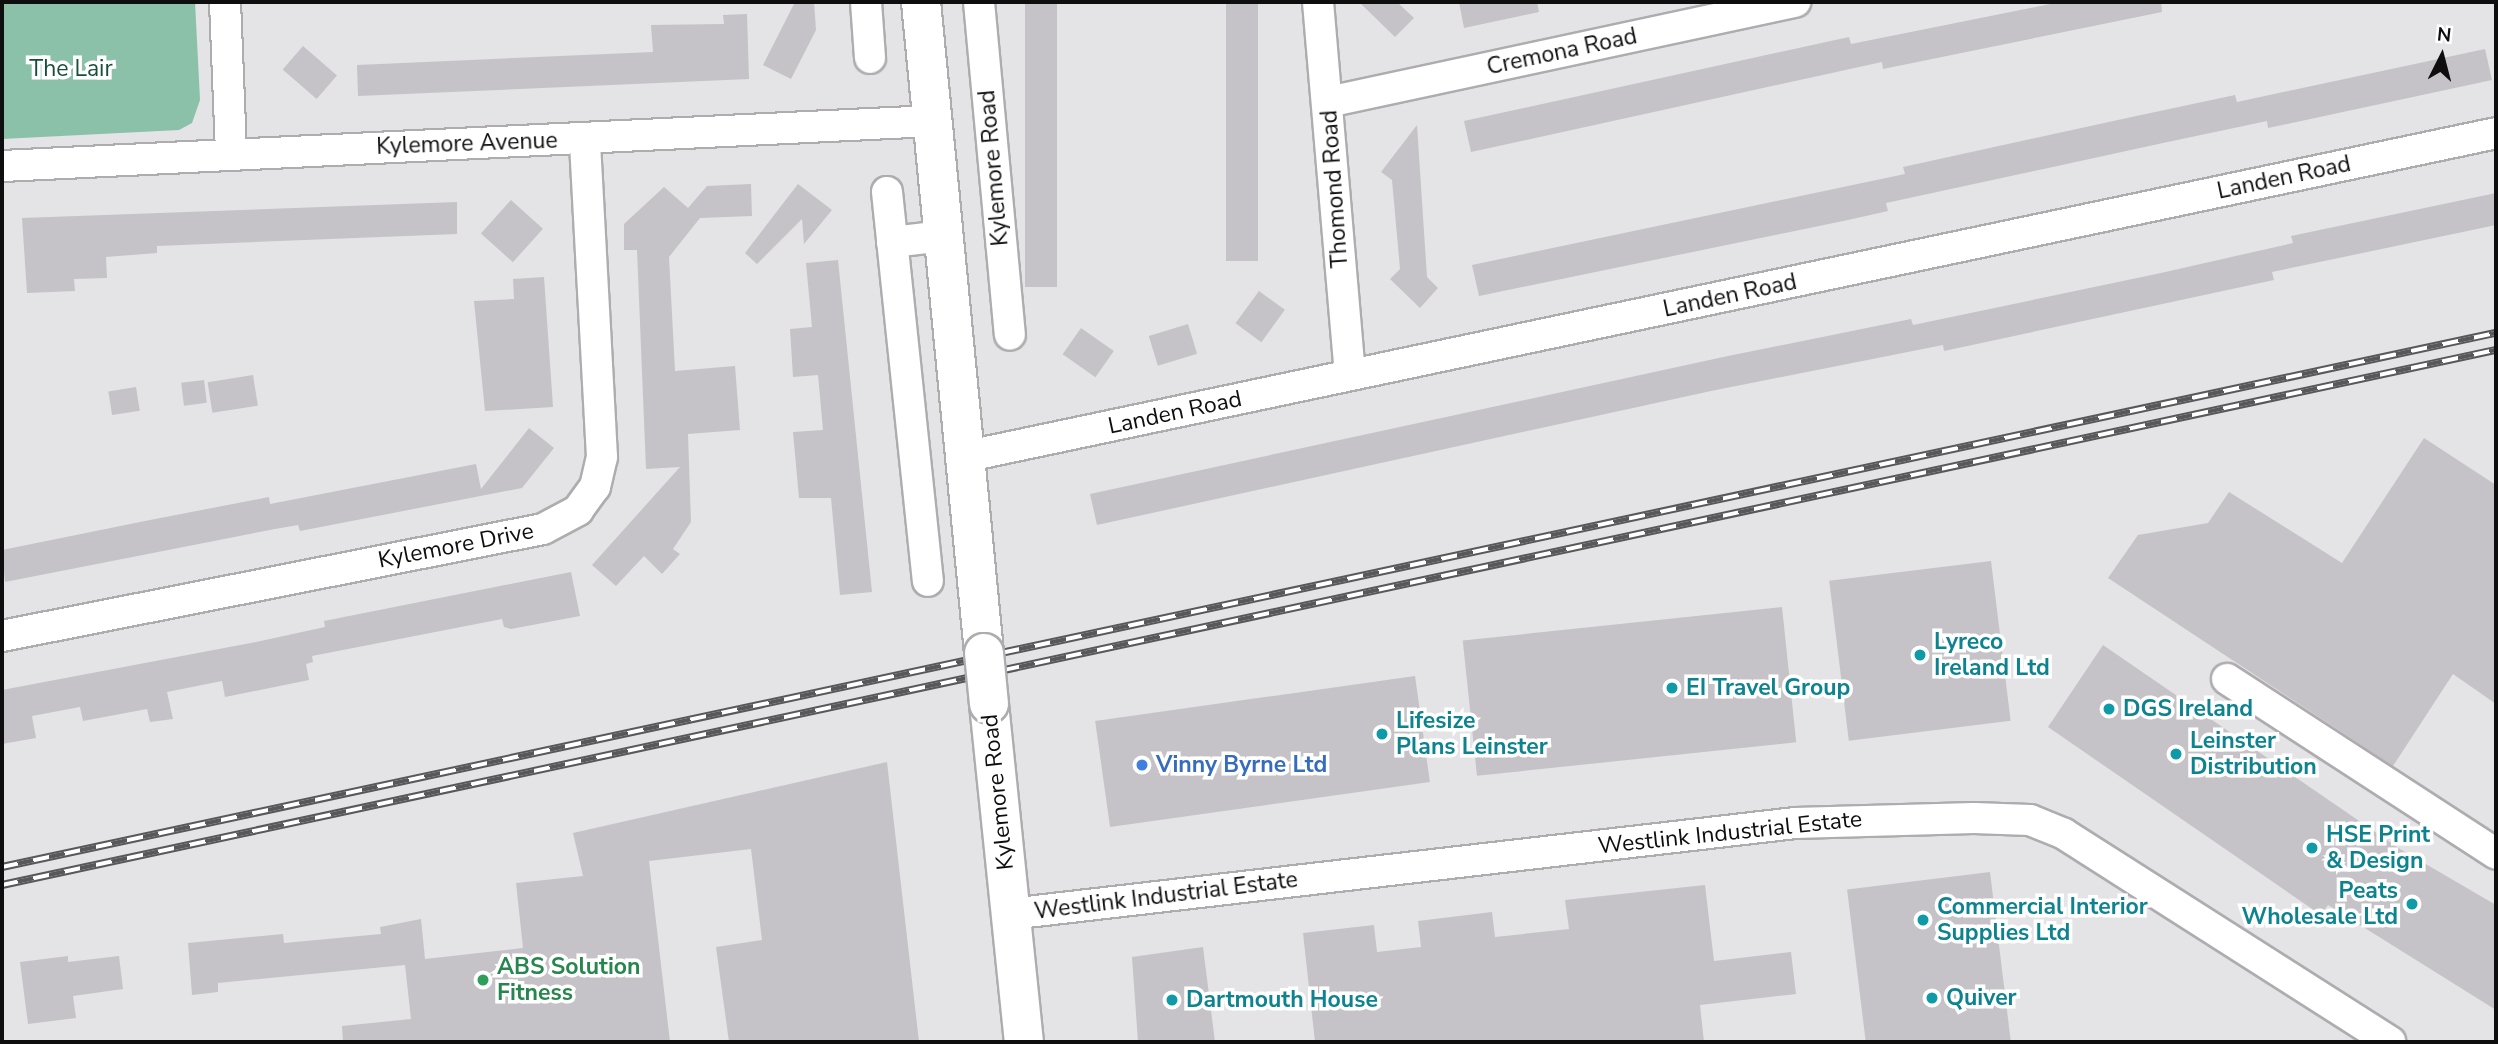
<!DOCTYPE html>
<html>
<head>
<meta charset="utf-8">
<style>
	body { margin:0 }
	#map { position:relative; width:2498px; height:1044px; overflow:hidden; background:#e4e3e6; font-family:"Nunito Sans",sans-serif }
	div>[style] { position:absolute }
	.green>* { inset:0; background:#8ac1a8 }
	.building>* { inset:0; background:#c5c3c7; transform-origin:0 0 }
	.roads { filter:drop-shadow(2px 0 #aeacaf) drop-shadow(-2px 0 #aeacaf) drop-shadow(0 2px #aeacaf) drop-shadow(0 -2px #aeacaf) }
	.minor>* { height:30px; margin:-15px; padding:0 15px; transform-origin:15px; border-radius:15px; background:#fff }
	.secondary>* { height:38px; margin:-19px; padding:0 19px; transform-origin:19px; border-radius:19px; background:#fff }
	.rail>* { height:8px; margin-top:-4px; transform-origin:0; background:repeating-linear-gradient(90deg,#fff 0 16px,#585759 0 32px); box-sizing:border-box; border-block:2px solid #585759 }
	.bridges { filter:drop-shadow(2px 0 #aeacaf) drop-shadow(-2px 0 #aeacaf) drop-shadow(0 2px #aeacaf) drop-shadow(0 -2px #aeacaf) }
	.secondary-bridge>* { height:38px; margin:-19px; padding:0 19px; transform-origin:19px; border-radius:19px; background:#fff }
	.dots>* { width:19px; height:19px; translate:-50% -50%; box-sizing:border-box; border:4px solid #fff; border-radius:50% }
	span { translate:-50% -50%; white-space:nowrap; text-align:center; line-height:1.15; -webkit-text-stroke:7px #fff; paint-order:stroke }
	.street-label { font-size:23px; color:#0f0e0f }
	.park-label { font-size:23px; color:#194f3a }
	.culture-label { font-size:23px; color:#0d838f; font-weight:700 }
	.left { translate:0 -50%; text-align:left }
	.right { translate:-100% -50%; text-align:right }
	.shop-label { font-size:23px; color:#366cbe; font-weight:700 }
	.leisure-label { font-size:23px; color:#27864d; font-weight:700 }
	.frame { position:absolute; inset:0; border:4px solid #0f0e0f; pointer-events:none }
	.north { position:absolute; left:2407px; top:21px; width:70px; height:70px; -webkit-text-stroke:5px #fff; paint-order:stroke; rotate:6deg; font-size:19px; font-weight:700; line-height:28px; text-align:center; color:#0f0e0f }
	.north::after { content:''; display:block; margin:auto; width:24px; height:32px; background:#0f0e0f; clip-path:polygon(50% 0,100% 100%,50% 72%,0 100%) }
</style>
</head>
<body>
<div id="map">
	<div class="green">
		<div style="clip-path:polygon(2px 2px,195px 2px,200px 100px,192px 123px,179px 130px,2px 139px)"></div>
	</div>
	<div class="building">
		<div style="clip-path:polygon(795px 2px,814px 2px,816px 30px,791px 79px,763px 65px)"></div>
		<div style="left:1025px;top:2px;width:32px;height:285px"></div>
		<div style="left:1226px;top:2px;width:32px;height:259px"></div>
		<div style="clip-path:polygon(1359px 2px,1397px 2px,1414px 18px,1395px 37px)"></div>
		<div style="clip-path:polygon(1459px 2px,1537px 2px,1539px 12px,1464px 28px)"></div>
		<div style="clip-path:polygon(2060px 2px,2161px 2px,2162px 12px,1883px 69px,1882px 62px,1471px 152px,1464px 121px,1849px 37px,1851px 44px)"></div>
		<div style="clip-path:polygon(747px 14px,749px 79px,358px 96px,357px 65px,653px 52px,651px 25px,724px 24px,723px 15px)"></div>
		<div style="left:303px;top:46px;width:45px;height:31px;rotate:41deg"></div>
		<div style="clip-path:polygon(2485px 49px,2492px 80px,2268px 128px,2267px 121px,2163px 143px,1886px 203px,1888px 211px,1848px 220px,1479px 296px,1472px 265px,1905px 174px,1903px 167px,2127px 118px,2235px 95px,2237px 102px)"></div>
		<div style="clip-path:polygon(1417px 125px,1427px 277px,1438px 288px,1420px 308px,1390px 279px,1400px 269px,1392px 180px,1381px 172px)"></div>
		<div style="clip-path:polygon(751px 184px,752px 216px,700px 218px,669px 257px,675px 371px,735px 366px,740px 430px,688px 434px,691px 522px,673px 549px,680px 554px,662px 574px,644px 556px,616px 586px,592px 565px,680px 467px,646px 469px,637px 250px,624px 250px,624px 224px,664px 187px,688px 208px,707px 186px)"></div>
		<div style="clip-path:polygon(798px 184px,832px 210px,804px 244px,802px 219px,757px 264px,745px 253px)"></div>
		<div style="clip-path:polygon(2496px 193px,2496px 225px,2272px 272px,2274px 280px,1944px 351px,1943px 345px,1711px 391px,1097px 525px,1090px 494px,1728px 356px,1911px 319px,1913px 325px,2161px 273px,2293px 243px,2291px 236px)"></div>
		<div style="left:511px;top:200px;width:43px;height:45px;rotate:42deg"></div>
		<div style="clip-path:polygon(457px 202px,457px 234px,157px 246px,157px 253px,106px 257px,107px 278px,74px 279px,75px 291px,27px 293px,22px 218px)"></div>
		<div style="clip-path:polygon(838px 260px,872px 592px,840px 595px,831px 498px,799px 498px,793px 432px,823px 430px,818px 375px,793px 377px,790px 329px,812px 327px,806px 263px)"></div>
		<div style="clip-path:polygon(544px 277px,553px 407px,485px 411px,474px 301px,514px 299px,513px 279px)"></div>
		<div style="left:1259px;top:291px;width:32px;height:40px;rotate:36deg"></div>
		<div style="left:1188px;top:324px;width:31px;height:41px;rotate:73deg"></div>
		<div style="left:1081px;top:328px;width:40px;height:32px;rotate:35deg"></div>
		<div style="left:253px;top:375px;width:31px;height:46px;rotate:81deg"></div>
		<div style="left:204px;top:380px;width:23px;height:23px;rotate:83deg"></div>
		<div style="left:136px;top:387px;width:24px;height:28px;rotate:81deg"></div>
		<div style="clip-path:polygon(529px 428px,554px 448px,522px 488px,300px 531px,298px 525px,275px 529px,5px 582px,2px 550px,150px 520px,269px 497px,270px 504px,476px 464px,481px 489px)"></div>
		<div style="clip-path:polygon(2424px 438px,2496px 485px,2496px 704px,2453px 674px,2393px 766px,2108px 578px,2138px 535px,2208px 523px,2229px 492px,2342px 563px)"></div>
		<div style="left:1991px;top:561px;width:161px;height:163px;rotate:83deg"></div>
		<div style="clip-path:polygon(571px 572px,580px 616px,511px 629px,504px 627px,502px 619px,312px 656px,313px 662px,306px 664px,309px 680px,225px 697px,222px 681px,167px 692px,173px 719px,150px 722px,147px 709px,83px 721px,80px 707px,32px 716px,36px 738px,2px 744px,2px 690px,256px 642px,325px 627px,324px 621px)"></div>
		<div style="left:1782px;top:607px;width:136px;height:321px;rotate:84deg"></div>
		<div style="clip-path:polygon(2103px 645px,2400px 849px,2496px 905px,2496px 1010px,2328px 905px,2321px 915px,2048px 727px)"></div>
		<div style="left:1415px;top:676px;width:107px;height:323px;rotate:82deg"></div>
		<div style="clip-path:polygon(887px 762px,919px 1042px,729px 1042px,716px 947px,762px 940px,751px 849px,649px 861px,670px 1042px,343px 1042px,342px 1026px,411px 1019px,405px 965px,218px 983px,218px 992px,192px 995px,188px 943px,283px 934px,284px 943px,381px 934px,380px 927px,421px 919px,425px 959px,523px 948px,516px 883px,583px 876px,573px 833px)"></div>
		<div style="left:1990px;top:872px;width:171px;height:144px;rotate:83deg"></div>
		<div style="clip-path:polygon(1705px 885px,1714px 961px,1791px 952px,1796px 994px,1700px 1005px,1704px 1042px,1315px 1042px,1303px 933px,1374px 925px,1377px 952px,1421px 947px,1418px 921px,1492px 912px,1495px 937px,1569px 929px,1565px 900px)"></div>
		<div style="clip-path:polygon(1203px 947px,1215px 1042px,1138px 1042px,1132px 957px)"></div>
		<div style="clip-path:polygon(68px 956px,68px 962px,119px 956px,123px 989px,73px 996px,76px 1018px,28px 1024px,20px 962px)"></div>
	</div>
	<div class="roads">
		<div class="minor">
			<div style="left:225px;top:2px;width:152px;rotate:87.7deg"></div>
			<div style="left:866px;top:2px;width:56px;rotate:85.9deg"></div>
			<div style="left:979px;top:2px;width:334px;rotate:84.7deg"></div>
			<div style="left:1318px;top:2px;width:374px;rotate:85.1deg"></div>
			<div style="left:1328px;top:102px;width:478px;rotate:-12.1deg"></div>
			<div style="left:2px;top:166px;width:931px;rotate:-2.77deg"></div>
			<div style="left:887px;top:192px;width:391px;rotate:84deg"></div>
			<div style="left:892px;top:242px;width:52px;rotate:-6.6deg"></div>
			<div style="left:963px;top:457px;width:1567px;rotate:-11.93deg"></div>
			<div style="left:2px;top:636px;width:551px;rotate:-11.19deg"></div>
			<div style="left:543px;top:529px;width:40px;rotate:-28deg"></div>
			<div style="left:578px;top:510px;width:29px;rotate:-54deg"></div>
			<div style="left:595px;top:487px;width:31px;rotate:-77deg"></div>
			<div style="left:602px;top:457px;width:318px;rotate:-93.1deg"></div>
			<div style="left:2227px;top:679px;width:321px;rotate:33deg"></div>
			<div style="left:1010px;top:914px;width:790px;rotate:-6.61deg"></div>
			<div style="left:1795px;top:823px;width:179px;rotate:-1.6deg"></div>
			<div style="left:1974px;top:818px;width:56px;rotate:2deg"></div>
			<div style="left:2030px;top:820px;width:37px;rotate:22deg"></div>
			<div style="left:2064px;top:834px;width:387px;rotate:32.5deg"></div>
		</div>
		<div class="secondary">
			<div style="left:921px;top:2px;width:654px;rotate:84.47deg"></div>
			<div style="left:989px;top:704px;width:340px;rotate:84.1deg"></div>
		</div>
	</div>
	<div class="rail">
		<div style="left:2px;top:867px;width:2551px;rotate:-12.09deg"></div>
		<div style="left:2px;top:885px;width:2551px;rotate:-12.11deg"></div>
	</div>
	<div class="bridges">
		<div class="secondary-bridge">
			<div style="left:984px;top:653px;width:51px;rotate:84.4deg"></div>
		</div>
	</div>
	<div class="dots">
		<div style="left:1920px;top:655px;background:#0f9aa8"></div>
		<div style="left:1672px;top:688px;background:#0f9aa8"></div>
		<div style="left:2109px;top:709px;background:#0f9aa8"></div>
		<div style="left:1382px;top:734px;background:#0f9aa8"></div>
		<div style="left:2176px;top:754px;background:#0f9aa8"></div>
		<div style="left:1142px;top:765px;background:#3f7fe0"></div>
		<div style="left:2312px;top:848px;background:#0f9aa8"></div>
		<div style="left:2412px;top:904px;background:#0f9aa8"></div>
		<div style="left:1923px;top:920px;background:#0f9aa8"></div>
		<div style="left:483px;top:980px;background:#2e9e5b"></div>
		<div style="left:1932px;top:998px;background:#0f9aa8"></div>
		<div style="left:1172px;top:1000px;background:#0f9aa8"></div>
	</div>
	<div class="street-label">
		<span style="left:1562px;top:52px;rotate:-12deg">Cremona Road</span>
		<span style="left:467px;top:144px;rotate:-2deg">Kylemore Avenue</span>
		<span style="left:994px;top:168px;rotate:-95deg">Kylemore Road</span>
		<span style="left:2284px;top:178px;rotate:-12deg">Landen Road</span>
		<span style="left:1335px;top:189px;rotate:-94deg">Thomond Road</span>
		<span style="left:1730px;top:296px;rotate:-12deg">Landen Road</span>
		<span style="left:1175px;top:413px;rotate:-12deg">Landen Road</span>
		<span style="left:456px;top:546px;rotate:-11deg">Kylemore Drive</span>
		<span style="left:998px;top:792px;rotate:-96deg">Kylemore Road</span>
		<span style="left:1730px;top:833px;rotate:-6deg">Westlink Industrial Estate</span>
		<span style="left:1166px;top:896px;rotate:-7deg">Westlink Industrial Estate</span>
	</div>
	<div class="park-label">
		<span style="left:71px;top:69px">The Lair</span>
	</div>
	<div class="culture-label">
		<span class="left" style="left:1934px;top:655px">Lyreco<br>Ireland Ltd</span>
		<span class="left" style="left:1686px;top:688px">EI Travel Group</span>
		<span class="left" style="left:2123px;top:709px">DGS Ireland</span>
		<span class="left" style="left:1396px;top:734px">Lifesize<br>Plans Leinster</span>
		<span class="left" style="left:2190px;top:754px">Leinster<br>Distribution</span>
		<span class="left" style="left:2326px;top:848px">HSE Print<br>&amp; Design</span>
		<span class="right" style="left:2398px;top:904px">Peats<br>Wholesale Ltd</span>
		<span class="left" style="left:1937px;top:920px">Commercial Interior<br>Supplies Ltd</span>
		<span class="left" style="left:1946px;top:998px">Quiver</span>
		<span class="left" style="left:1186px;top:1000px">Dartmouth House</span>
	</div>
	<div class="shop-label">
		<span class="left" style="left:1156px;top:765px">Vinny Byrne Ltd</span>
	</div>
	<div class="leisure-label">
		<span class="left" style="left:497px;top:980px">ABS Solution<br>Fitness</span>
	</div>
	<div class="frame"></div>
	<div class="north">N</div>
</div>
</body>
</html>
